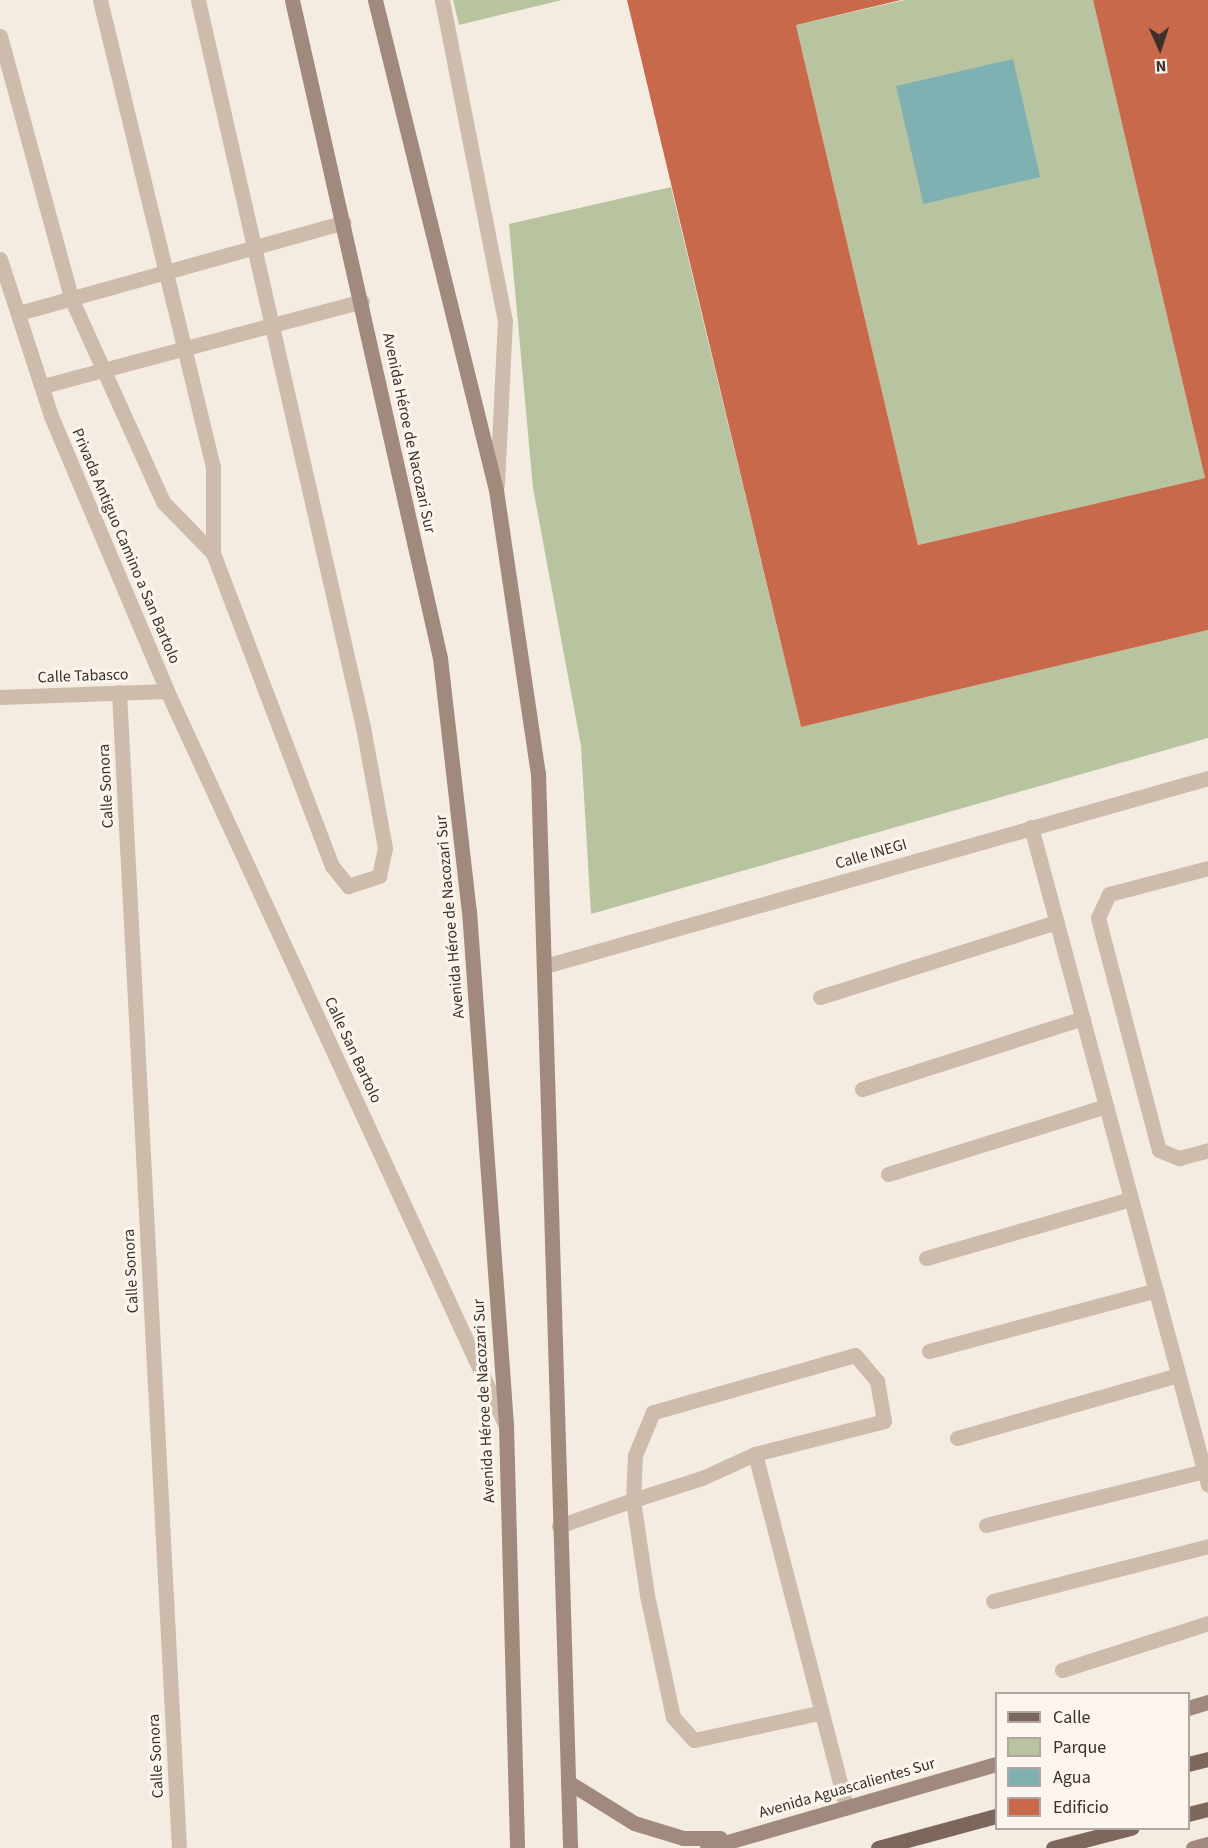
<!DOCTYPE html>
<html>
<head>
<meta charset="utf-8">
<style>
	body { margin:0 }
	#map { position:relative; width:1208px; height:1848px; overflow:hidden; background:#f4ebe1; font-family:"Source Sans 3",sans-serif }
	div>[style] { position:absolute }
	.green>* { inset:0; background:#b8c4a0 }
	.water>* { inset:0; background:#7fb0b2; transform-origin:0 0 }
	.building>* { inset:0; background:#c8694b }
	.lane>* { height:15px; margin:-7.5px; padding:0 7.5px; transform-origin:7.5px; border-radius:7.5px; background:#cdbbac }
	.street>* { height:15px; margin:-7.5px; padding:0 7.5px; transform-origin:7.5px; border-radius:7.5px; background:#cdbbac }
	.secondary>* { height:15px; margin:-7.5px; padding:0 7.5px; transform-origin:7.5px; border-radius:7.5px; background:#a18a7d }
	.primary>* { height:15px; margin:-7.5px; padding:0 7.5px; transform-origin:7.5px; border-radius:7.5px; background:#7d675c }
	span { translate:-50% -50%; white-space:nowrap; text-align:center; line-height:1.15; -webkit-text-stroke:6px #fbf5ee; paint-order:stroke }
	.street-label { font-size:16px; color:#3b302b }
	.legend { position:absolute; left:995px; top:1692px; width:195px; height:138px; box-sizing:border-box; background:#fbf5ee; border:2px solid #aea6a0; margin:0; padding:8px 10px; list-style:none; font-size:18px; color:#3b302b }
	.legend li { display:flex; align-items:center; gap:12px; height:30px }
	.legend b { width:30px; border:2px solid #aea6a0 }
	.north { position:absolute; left:1130px; top:18px; width:60px; height:60px; -webkit-text-stroke:4px #fbf5ee; paint-order:stroke; rotate:177deg; font-size:16px; font-weight:700; line-height:24px; text-align:center; color:#3b302b }
	.north::after { content:''; display:block; margin:auto; width:21px; height:27px; background:#3b302b; clip-path:polygon(50% 0,100% 100%,50% 72%,0 100%) }
</style>
</head>
<body>
<div id="map">
	<div class="green">
		<div style="clip-path:polygon(453px 0,562px 0,459px 25px)"></div>
		<div style="clip-path:polygon(905px 0,1093px 0,1205px 478px,918px 545px,796px 25px)"></div>
		<div style="clip-path:polygon(671px 187px,801px 727px,1208px 630px,1208px 738px,591px 914px,581px 746px,533px 488px,509px 224px)"></div>
	</div>
	<div class="water">
		<div style="left:1013px;top:59px;width:121px;height:120px;rotate:77deg"></div>
	</div>
	<div class="building">
		<div style="clip-path:polygon(627px 0,901px 0,796px 25px,918px 545px,1205px 478px,1093px 0,1208px 0,1208px 630px,801px 727px)"></div>
	</div>
	<div class="lane">
		<div style="left:100px;top:0;width:480px;rotate:76.4deg"></div>
		<div style="left:213px;top:467px;width:86px;rotate:90deg"></div>
		<div style="left:213px;top:553px;width:335px;rotate:69.2deg"></div>
		<div style="left:332px;top:866px;width:26px;rotate:51deg"></div>
		<div style="left:348px;top:886px;width:33px;rotate:-18deg"></div>
		<div style="left:379px;top:876px;width:29px;rotate:-78deg"></div>
		<div style="left:385px;top:848px;width:123px;rotate:-100.3deg"></div>
		<div style="left:363px;top:727px;width:745px;rotate:-102.79deg"></div>
		<div style="left:442px;top:0;width:326px;rotate:78.9deg"></div>
		<div style="left:505px;top:320px;width:164px;rotate:92.8deg"></div>
		<div style="left:0;top:36px;width:271px;rotate:74.8deg"></div>
		<div style="left:71px;top:298px;width:224px;rotate:65.7deg"></div>
		<div style="left:163px;top:502px;width:71px;rotate:45.6deg"></div>
		<div style="left:0;top:259px;width:165px;rotate:72deg"></div>
		<div style="left:51px;top:416px;width:298px;rotate:67.1deg"></div>
		<div style="left:19px;top:313px;width:337px;rotate:-15.6deg"></div>
		<div style="left:43px;top:386px;width:330px;rotate:-14.9deg"></div>
		<div style="left:1031px;top:827px;width:681px;rotate:74.94deg"></div>
		<div style="left:1208px;top:868px;width:102px;rotate:165.3deg"></div>
		<div style="left:1109px;top:894px;width:26px;rotate:115deg"></div>
		<div style="left:1098px;top:918px;width:240px;rotate:75.3deg"></div>
		<div style="left:1159px;top:1150px;width:22px;rotate:22deg"></div>
		<div style="left:1179px;top:1158px;width:30px;rotate:-15deg"></div>
		<div style="left:820px;top:997px;width:248px;rotate:-17.6deg"></div>
		<div style="left:862px;top:1089px;width:232px;rotate:-17.8deg"></div>
		<div style="left:888px;top:1174px;width:228px;rotate:-17.3deg"></div>
		<div style="left:926px;top:1258px;width:213px;rotate:-16.1deg"></div>
		<div style="left:929px;top:1351px;width:235px;rotate:-15deg"></div>
		<div style="left:957px;top:1438px;width:230px;rotate:-15.9deg"></div>
		<div style="left:755px;top:1454px;width:365px;rotate:75.5deg"></div>
		<div style="left:986px;top:1525px;width:225px;rotate:-13.9deg"></div>
		<div style="left:559px;top:1526px;width:78px;rotate:-19.4deg"></div>
		<div style="left:633px;top:1500px;width:72px;rotate:-17.7deg"></div>
		<div style="left:702px;top:1478px;width:58px;rotate:-24.4deg"></div>
		<div style="left:755px;top:1454px;width:133px;rotate:-14.3deg"></div>
		<div style="left:884px;top:1421px;width:41px;rotate:-99.9deg"></div>
		<div style="left:877px;top:1381px;width:34px;rotate:-130deg"></div>
		<div style="left:855px;top:1355px;width:210px;rotate:164.2deg"></div>
		<div style="left:653px;top:1412px;width:47px;rotate:112.7deg"></div>
		<div style="left:635px;top:1455px;width:45px;rotate:92.5deg"></div>
		<div style="left:633px;top:1500px;width:96px;rotate:81.6deg"></div>
		<div style="left:647px;top:1595px;width:125px;rotate:78deg"></div>
		<div style="left:673px;top:1717px;width:31px;rotate:48deg"></div>
		<div style="left:694px;top:1740px;width:128px;rotate:-12.2deg"></div>
		<div style="left:993px;top:1601px;width:222px;rotate:-14.3deg"></div>
		<div style="left:1062px;top:1670px;width:153px;rotate:-17.8deg"></div>
	</div>
	<div class="street">
		<div style="left:119px;top:692px;width:1158px;rotate:87.03deg"></div>
		<div style="left:0;top:697px;width:167px;rotate:-2.1deg"></div>
		<div style="left:167px;top:691px;width:807px;rotate:65.24deg"></div>
		<div style="left:545px;top:966px;width:689px;rotate:-15.83deg"></div>
	</div>
	<div class="secondary">
		<div style="left:292px;top:0;width:674px;rotate:77.32deg"></div>
		<div style="left:440px;top:658px;width:255px;rotate:83.5deg"></div>
		<div style="left:469px;top:911px;width:515px;rotate:85.88deg"></div>
		<div style="left:506px;top:1425px;width:423px;rotate:88.5deg"></div>
		<div style="left:375px;top:0;width:505px;rotate:76.13deg"></div>
		<div style="left:496px;top:490px;width:286px;rotate:81.6deg"></div>
		<div style="left:538px;top:773px;width:1075px;rotate:88.29deg"></div>
		<div style="left:1188px;top:1708px;width:21px;rotate:-17deg"></div>
		<div style="left:568px;top:1782px;width:78px;rotate:31.8deg"></div>
		<div style="left:634px;top:1823px;width:51px;rotate:17deg"></div>
		<div style="left:683px;top:1838px;width:37px"></div>
		<div style="left:707px;top:1848px;width:301px;rotate:-16.2deg"></div>
		<div style="left:1193px;top:1848px;width:16px;rotate:-15deg"></div>
	</div>
	<div class="primary">
		<div style="left:1188px;top:1764px;width:21px;rotate:-14deg"></div>
		<div style="left:1188px;top:1814px;width:21px;rotate:-14deg"></div>
		<div style="left:878px;top:1848px;width:122px;rotate:-15.2deg"></div>
		<div style="left:1053px;top:1848px;width:81px;rotate:-14.4deg"></div>
	</div>
	<div class="street-label">
		<span style="left:409px;top:433px;rotate:78deg">Avenida Héroe de Nacozari Sur</span>
		<span style="left:126px;top:546px;rotate:67deg">Privada Antiguo Camino a San Bartolo</span>
		<span style="left:83px;top:676px;rotate:-2deg">Calle Tabasco</span>
		<span style="left:106px;top:786px;rotate:-93deg">Calle Sonora</span>
		<span style="left:871px;top:854px;rotate:-16deg">Calle INEGI</span>
		<span style="left:450px;top:917px;rotate:-95deg">Avenida Héroe de Nacozari Sur</span>
		<span style="left:353px;top:1050px;rotate:65deg">Calle San Bartolo</span>
		<span style="left:131px;top:1271px;rotate:-93deg">Calle Sonora</span>
		<span style="left:484px;top:1401px;rotate:-93deg">Avenida Héroe de Nacozari Sur</span>
		<span style="left:156px;top:1756px;rotate:-93deg">Calle Sonora</span>
		<span style="left:847px;top:1788px;rotate:-16deg">Avenida Aguascalientes Sur</span>
	</div>
	<ul class="legend">
	<li><b style="height:8px;background:#7d675c"></b>Calle</li>
	<li><b style="height:16px;background:#b8c4a0"></b>Parque</li>
	<li><b style="height:16px;background:#7fb0b2"></b>Agua</li>
	<li><b style="height:16px;background:#c8694b"></b>Edificio</li>
	</ul>
	<div class="north">N</div>
</div>
</body>
</html>
